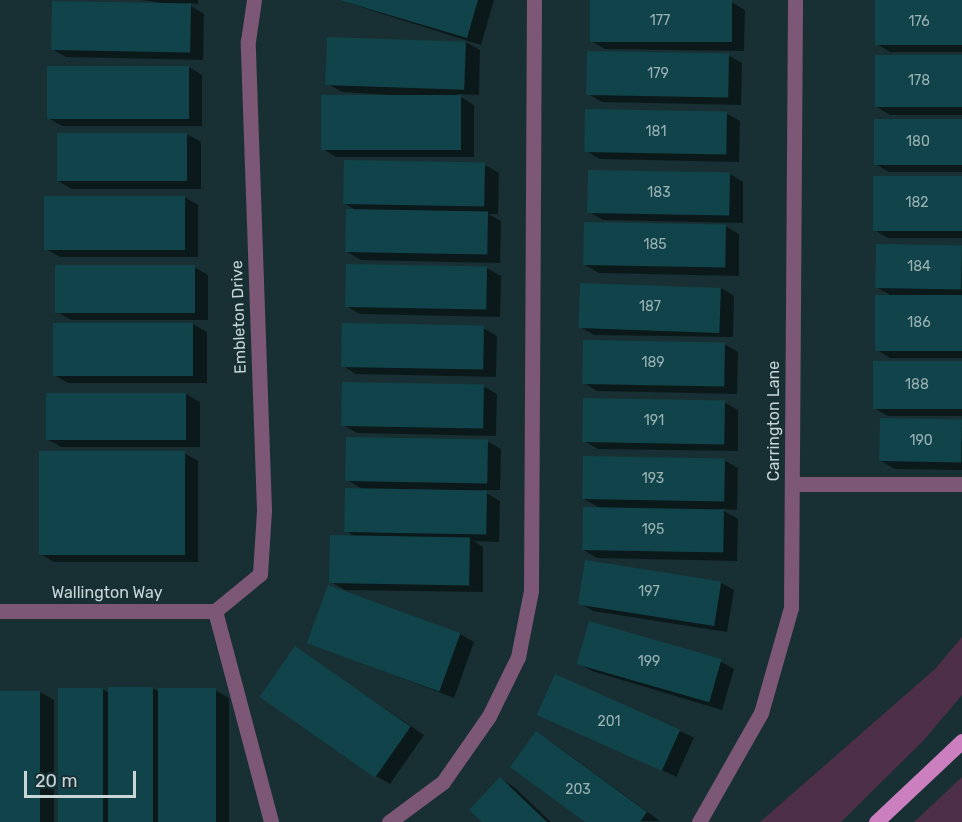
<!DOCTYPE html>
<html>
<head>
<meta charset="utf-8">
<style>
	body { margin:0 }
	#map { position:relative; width:962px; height:822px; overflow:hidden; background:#183033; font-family:Rubik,sans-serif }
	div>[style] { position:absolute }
	.green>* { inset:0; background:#4d2f48 }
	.shadow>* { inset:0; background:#0007; transform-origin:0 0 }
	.building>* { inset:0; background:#11444a; transform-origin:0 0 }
	.minor>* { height:15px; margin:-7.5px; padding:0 7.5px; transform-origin:7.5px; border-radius:7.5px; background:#7c5776 }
	.major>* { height:15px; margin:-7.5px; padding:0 7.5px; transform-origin:7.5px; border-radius:7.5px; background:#cb7fbf }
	span { translate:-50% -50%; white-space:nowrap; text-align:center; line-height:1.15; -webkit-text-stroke:5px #183033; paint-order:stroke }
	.number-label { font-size:14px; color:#9ab2b4 }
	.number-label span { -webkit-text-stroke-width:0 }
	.street-label { font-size:16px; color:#c8d6d8 }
	.scale { position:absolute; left:24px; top:771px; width:112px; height:27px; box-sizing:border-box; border:3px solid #c8d6d8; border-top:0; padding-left:8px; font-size:18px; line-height:21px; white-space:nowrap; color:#c8d6d8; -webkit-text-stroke:4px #183033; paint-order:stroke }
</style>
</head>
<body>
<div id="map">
	<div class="green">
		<div style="clip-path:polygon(962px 637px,962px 695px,923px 741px,841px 822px,760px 822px,935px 669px)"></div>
		<div style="clip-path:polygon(962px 777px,962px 822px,914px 822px)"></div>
	</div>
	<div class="shadow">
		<div style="clip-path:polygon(141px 0,198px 0,198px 4px,186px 3px,204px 14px,203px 60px,66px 57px,52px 49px,177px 5px)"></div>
		<div style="clip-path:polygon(339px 0,494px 0,481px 45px)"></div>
		<div style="clip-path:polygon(591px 0,731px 2px,745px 10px,744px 51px,605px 49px,591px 41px)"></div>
		<div style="clip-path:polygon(877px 0,962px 0,962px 52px,890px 52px,877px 44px)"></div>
		<div style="clip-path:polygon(466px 42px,480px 50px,479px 95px,456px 94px,474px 105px,474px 157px,336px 157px,323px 149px,424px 97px,342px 92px,328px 84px)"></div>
		<div style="clip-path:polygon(728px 55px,742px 63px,741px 105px,602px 102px,588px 94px)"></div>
		<div style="clip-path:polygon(962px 56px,962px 115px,890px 115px,877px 107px)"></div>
		<div style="clip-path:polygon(189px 67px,202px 75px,202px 126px,62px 126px,48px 118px)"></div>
		<div style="clip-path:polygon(726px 113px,740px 121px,739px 162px,600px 159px,586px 151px)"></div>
		<div style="clip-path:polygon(962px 120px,962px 172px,889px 172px,875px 164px)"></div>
		<div style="clip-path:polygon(58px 134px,187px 134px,201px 142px,201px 189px,72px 189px,58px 181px)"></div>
		<div style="clip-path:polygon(485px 165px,499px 173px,498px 214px,488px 214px,501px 221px,500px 263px,361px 260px,347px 252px,357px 211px,344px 203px)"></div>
		<div style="clip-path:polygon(730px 174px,743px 182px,743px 223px,603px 220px,589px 212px)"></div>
		<div style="clip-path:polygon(962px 177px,962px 238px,888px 238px,874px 230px)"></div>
		<div style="clip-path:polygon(184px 197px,198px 205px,198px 257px,60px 257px,46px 249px)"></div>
		<div style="clip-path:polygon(725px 226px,739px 234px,739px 276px,599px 273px,585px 265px)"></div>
		<div style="clip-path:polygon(962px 247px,962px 358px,890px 358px,877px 350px,892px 296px,876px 287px)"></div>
		<div style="clip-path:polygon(194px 267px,208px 275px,208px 320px,71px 320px,57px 312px)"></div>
		<div style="clip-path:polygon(487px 268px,501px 276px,500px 317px,360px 314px,346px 306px)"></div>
		<div style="clip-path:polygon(721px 288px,734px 296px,733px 337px,594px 335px,580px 327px)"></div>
		<div style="clip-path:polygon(193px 324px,207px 332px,207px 383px,68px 383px,54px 375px)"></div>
		<div style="clip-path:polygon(483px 328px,497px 336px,496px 377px,356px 374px,343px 366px)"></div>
		<div style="clip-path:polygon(724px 344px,738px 352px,737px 394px,597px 391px,584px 383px)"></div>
		<div style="clip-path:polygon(962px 362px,962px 416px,888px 416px,874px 408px)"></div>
		<div style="clip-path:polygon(483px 386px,497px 394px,496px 436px,357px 433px,343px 425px)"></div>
		<div style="clip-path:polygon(186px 394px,200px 402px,200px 447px,61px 447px,47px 439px)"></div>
		<div style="clip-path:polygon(724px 402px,738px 410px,738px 451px,598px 449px,584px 441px)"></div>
		<div style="clip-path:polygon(962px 421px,962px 470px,895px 469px,881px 461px)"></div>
		<div style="clip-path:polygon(487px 441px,501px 449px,500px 490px,481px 490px,500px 501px,499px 542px,474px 541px,483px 547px,483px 592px,345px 590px,331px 582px,356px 537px,346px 531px,364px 490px,347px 480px)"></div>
		<div style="clip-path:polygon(184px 453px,198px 461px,198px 562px,54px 562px,40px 554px)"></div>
		<div style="clip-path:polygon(724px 460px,738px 468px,737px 510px,720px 509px,738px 519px,737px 561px,597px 558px,583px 550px,601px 509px,584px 499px)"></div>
		<div style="clip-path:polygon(720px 582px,734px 590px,727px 632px,593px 611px,580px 603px)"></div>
		<div style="clip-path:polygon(460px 634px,474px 642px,454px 698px,308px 642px)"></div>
		<div style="clip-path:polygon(295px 648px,424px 735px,390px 784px,376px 776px)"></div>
		<div style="clip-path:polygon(720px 661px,734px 669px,722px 710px,592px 671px,578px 663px)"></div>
		<div style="left:556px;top:676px;width:151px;height:43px;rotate:24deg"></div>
		<div style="clip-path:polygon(152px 688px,160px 692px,215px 690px,229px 698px,229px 822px,59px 822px,103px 689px,109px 693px)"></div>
		<div style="clip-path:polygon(0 692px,40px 692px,54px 700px,54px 822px,0 822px)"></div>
		<div style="clip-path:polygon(536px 733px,550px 741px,660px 821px,587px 822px)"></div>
		<div style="clip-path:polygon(501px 779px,514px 787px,551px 822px,484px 822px)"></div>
	</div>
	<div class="building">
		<div style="clip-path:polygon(339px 0,478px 0,467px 38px)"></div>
		<div style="left:590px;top:0;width:142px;height:42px"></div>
		<div style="left:875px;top:0;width:87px;height:45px"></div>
		<div style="left:52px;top:1px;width:139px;height:49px;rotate:1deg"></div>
		<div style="left:327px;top:37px;width:139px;height:48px;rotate:2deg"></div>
		<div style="left:587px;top:51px;width:142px;height:44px;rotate:1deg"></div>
		<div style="left:875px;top:55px;width:87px;height:52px"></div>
		<div style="left:47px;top:66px;width:142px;height:53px"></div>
		<div style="left:321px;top:95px;width:140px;height:55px"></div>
		<div style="left:585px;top:109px;width:142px;height:43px;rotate:1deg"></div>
		<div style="left:874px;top:119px;width:88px;height:46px"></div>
		<div style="left:57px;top:133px;width:130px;height:48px"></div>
		<div style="left:344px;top:160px;width:141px;height:44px;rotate:1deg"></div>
		<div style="left:588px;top:170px;width:142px;height:43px;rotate:1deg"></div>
		<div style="left:873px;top:176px;width:89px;height:55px"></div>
		<div style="left:44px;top:196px;width:141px;height:54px"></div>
		<div style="left:346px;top:209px;width:142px;height:43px;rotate:1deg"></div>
		<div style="left:584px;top:222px;width:142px;height:43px;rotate:1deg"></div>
		<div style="left:876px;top:244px;width:86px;height:44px;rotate:1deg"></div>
		<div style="left:346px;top:264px;width:141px;height:43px;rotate:1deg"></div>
		<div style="left:55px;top:265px;width:140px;height:48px"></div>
		<div style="left:580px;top:283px;width:141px;height:45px;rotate:2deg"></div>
		<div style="left:875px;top:295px;width:87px;height:56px"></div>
		<div style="left:53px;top:323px;width:140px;height:53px"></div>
		<div style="left:342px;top:323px;width:142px;height:44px;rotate:1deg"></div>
		<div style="left:583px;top:340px;width:142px;height:44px;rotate:1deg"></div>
		<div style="left:873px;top:361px;width:89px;height:48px"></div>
		<div style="left:342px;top:382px;width:142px;height:44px;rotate:1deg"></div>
		<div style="left:46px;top:393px;width:140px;height:47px"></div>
		<div style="left:583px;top:398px;width:142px;height:44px;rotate:1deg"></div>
		<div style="left:880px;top:418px;width:82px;height:43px;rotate:1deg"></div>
		<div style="left:346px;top:437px;width:142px;height:44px;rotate:1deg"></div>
		<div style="left:39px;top:451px;width:146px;height:104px"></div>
		<div style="left:583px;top:456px;width:142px;height:43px;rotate:1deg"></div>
		<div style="left:345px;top:488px;width:142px;height:44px;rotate:1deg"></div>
		<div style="left:583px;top:507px;width:141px;height:43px;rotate:1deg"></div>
		<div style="left:330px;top:535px;width:140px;height:48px;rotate:1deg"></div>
		<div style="left:585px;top:560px;width:138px;height:45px;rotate:9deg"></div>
		<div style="left:328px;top:585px;width:141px;height:62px;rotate:20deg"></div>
		<div style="left:589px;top:621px;width:138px;height:45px;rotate:16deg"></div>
		<div style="left:295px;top:646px;width:141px;height:62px;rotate:35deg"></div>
		<div style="left:555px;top:674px;width:137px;height:45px;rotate:24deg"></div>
		<div style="left:108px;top:687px;width:45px;height:135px"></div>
		<div style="left:58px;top:688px;width:45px;height:134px"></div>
		<div style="left:158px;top:688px;width:58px;height:134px"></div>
		<div style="left:0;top:691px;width:40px;height:131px"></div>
		<div style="clip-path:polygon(536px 731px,647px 812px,640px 822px,585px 822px,510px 767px)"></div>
		<div style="clip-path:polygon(500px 777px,547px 822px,482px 822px,469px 810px)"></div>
	</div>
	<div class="minor">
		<div style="left:792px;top:484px;width:170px"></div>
		<div style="left:0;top:611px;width:215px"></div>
		<div style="left:215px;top:611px;width:58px;rotate:-39.4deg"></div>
		<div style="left:260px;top:574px;width:64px;rotate:-86.4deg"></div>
		<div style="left:264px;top:510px;width:469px;rotate:-92deg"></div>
		<div style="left:248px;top:41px;width:41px;rotate:-81.7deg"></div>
		<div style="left:215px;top:611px;width:218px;rotate:75.1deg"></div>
		<div style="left:389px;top:822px;width:67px;rotate:-36.5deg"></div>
		<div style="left:443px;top:782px;width:80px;rotate:-55.1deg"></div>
		<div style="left:489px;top:716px;width:66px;rotate:-63.8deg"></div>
		<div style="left:518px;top:657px;width:67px;rotate:-78.9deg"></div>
		<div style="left:531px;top:591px;width:591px;rotate:-89.71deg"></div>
		<div style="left:699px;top:822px;width:125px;rotate:-60.4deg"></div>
		<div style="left:761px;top:713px;width:109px;rotate:-74.1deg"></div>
		<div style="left:791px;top:608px;width:608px;rotate:-89.62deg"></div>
	</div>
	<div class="major">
		<div style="left:876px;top:822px;width:118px;rotate:-43.3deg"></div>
	</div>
	<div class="number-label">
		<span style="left:660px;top:21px">177</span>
		<span style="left:919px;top:22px">176</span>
		<span style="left:658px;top:74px">179</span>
		<span style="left:919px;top:81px">178</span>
		<span style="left:656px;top:132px">181</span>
		<span style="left:918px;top:142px">180</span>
		<span style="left:659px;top:193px">183</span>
		<span style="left:917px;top:203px">182</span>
		<span style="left:655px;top:245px">185</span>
		<span style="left:919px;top:267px">184</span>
		<span style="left:650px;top:307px">187</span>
		<span style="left:919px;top:323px">186</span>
		<span style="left:653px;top:363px">189</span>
		<span style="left:917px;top:385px">188</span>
		<span style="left:654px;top:421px">191</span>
		<span style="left:921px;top:441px">190</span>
		<span style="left:653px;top:479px">193</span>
		<span style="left:653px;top:530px">195</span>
		<span style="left:649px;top:592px">197</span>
		<span style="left:649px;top:662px">199</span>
		<span style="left:609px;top:722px">201</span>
		<span style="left:578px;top:790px">203</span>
	</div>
	<div class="street-label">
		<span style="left:239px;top:317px;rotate:-92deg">Embleton Drive</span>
		<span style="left:774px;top:421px;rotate:-90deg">Carrington Lane</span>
		<span style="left:107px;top:593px">Wallington Way</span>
	</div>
	<div class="scale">20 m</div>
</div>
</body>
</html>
